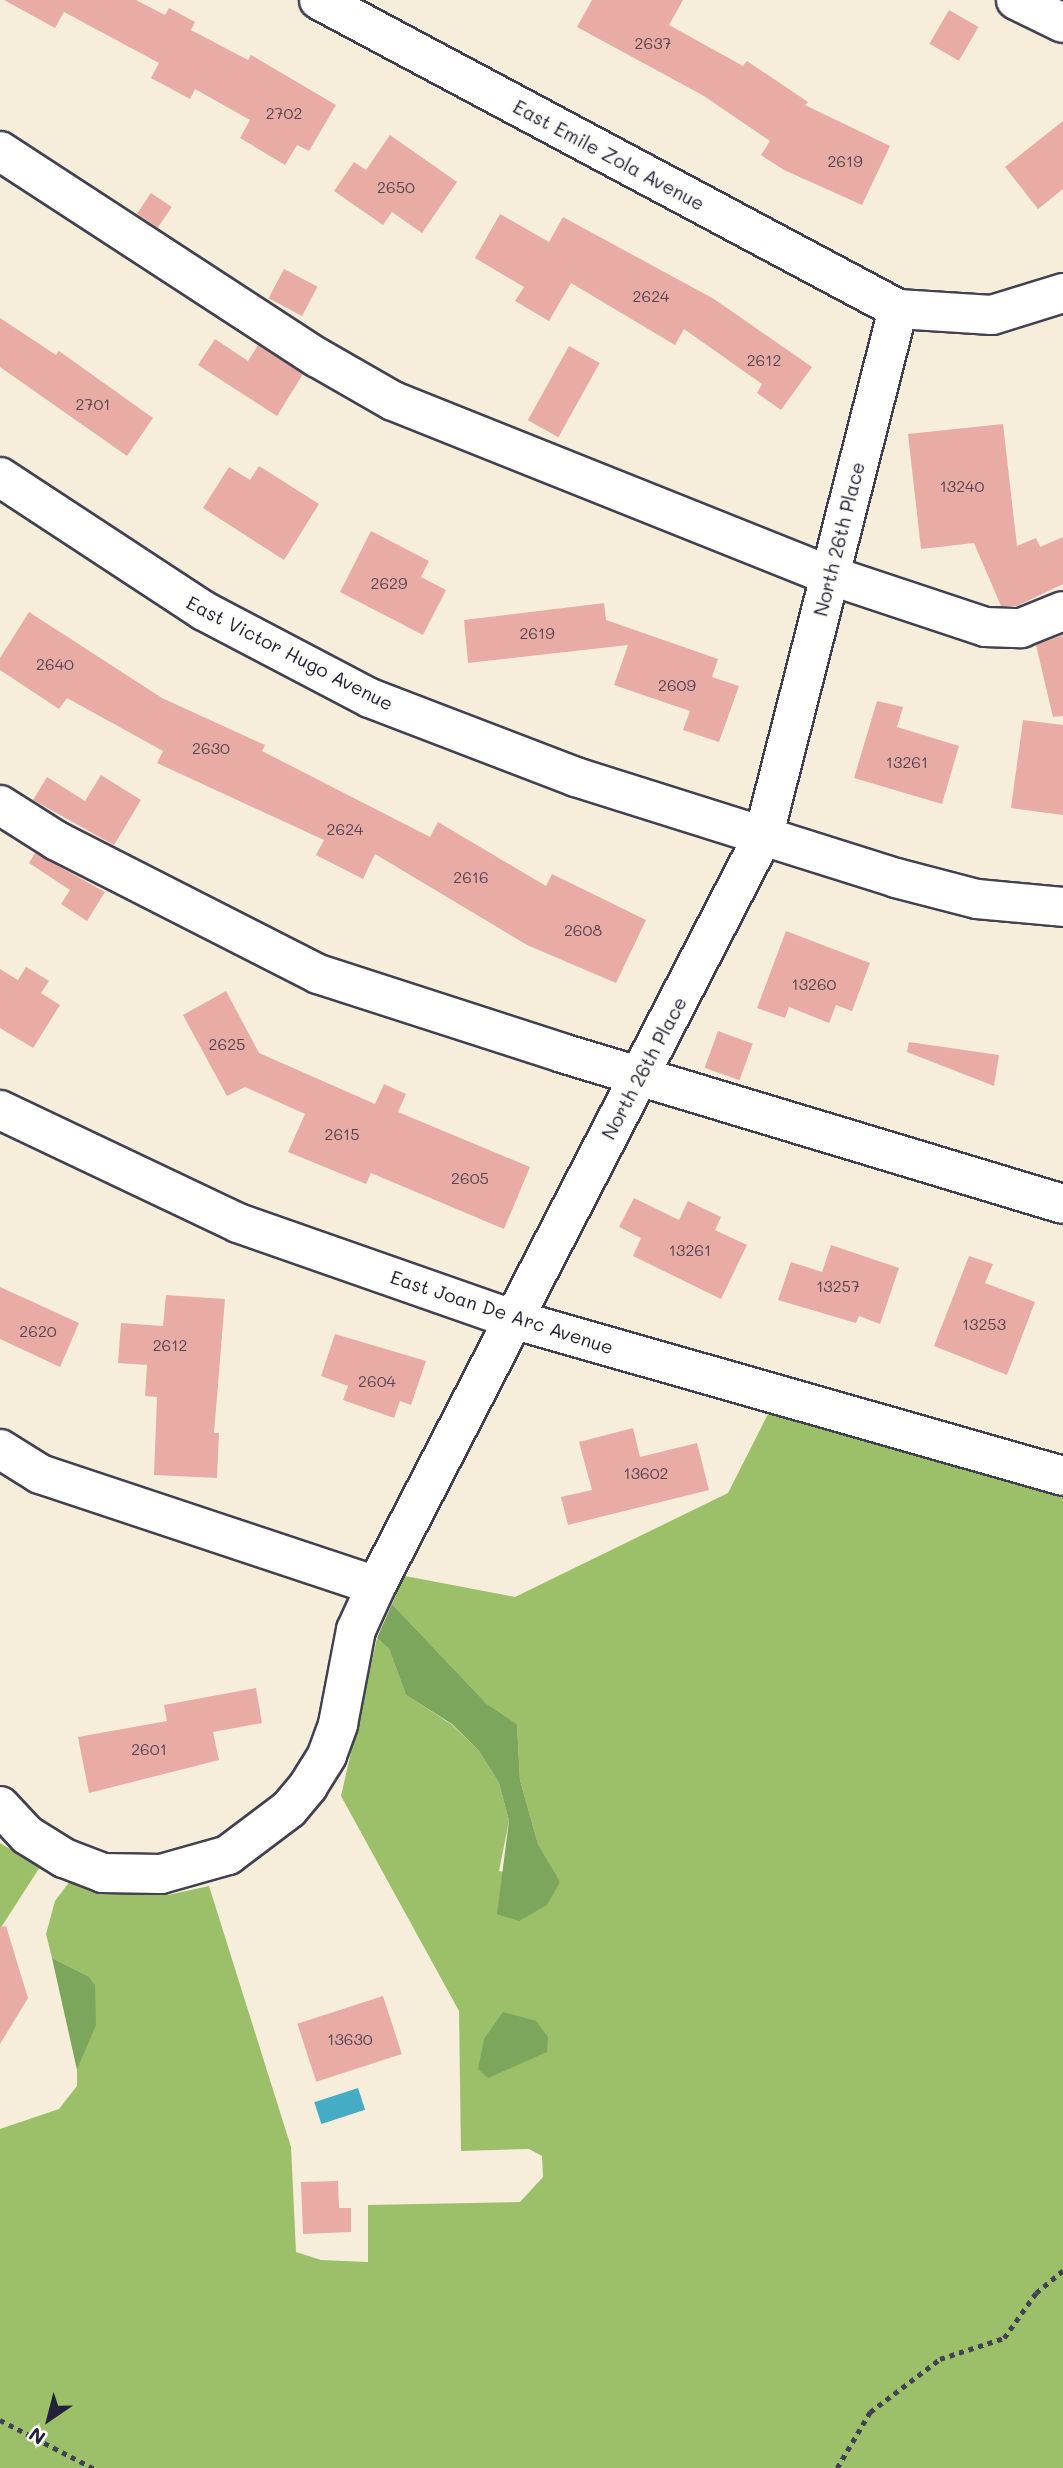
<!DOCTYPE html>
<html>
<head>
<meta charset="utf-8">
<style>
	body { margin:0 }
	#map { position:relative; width:1063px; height:2468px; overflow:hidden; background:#f6eeda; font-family:Mali,sans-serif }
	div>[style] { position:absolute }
	.green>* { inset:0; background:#9cbf69 }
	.forest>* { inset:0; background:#7da65d }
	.water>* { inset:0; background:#45acc5; transform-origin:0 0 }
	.building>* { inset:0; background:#e9aca5; transform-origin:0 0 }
	.path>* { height:4.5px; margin-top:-2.25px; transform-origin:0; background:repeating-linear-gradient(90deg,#424153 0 5px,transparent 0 10px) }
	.roads { filter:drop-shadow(2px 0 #424153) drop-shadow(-2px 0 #424153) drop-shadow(0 2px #424153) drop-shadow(0 -2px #424153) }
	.minor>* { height:38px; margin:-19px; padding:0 19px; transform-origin:19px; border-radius:19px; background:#fff }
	span { translate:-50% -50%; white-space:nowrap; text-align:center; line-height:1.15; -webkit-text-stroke:5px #fdfcf7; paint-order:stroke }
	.number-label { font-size:16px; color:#544456 }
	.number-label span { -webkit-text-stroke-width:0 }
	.street-label { font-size:19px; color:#22223b }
	.north { position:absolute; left:14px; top:2384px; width:70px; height:70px; -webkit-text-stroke:5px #fdfcf7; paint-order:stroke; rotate:215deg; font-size:19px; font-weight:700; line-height:28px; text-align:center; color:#22223b }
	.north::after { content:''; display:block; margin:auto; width:24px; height:32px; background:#22223b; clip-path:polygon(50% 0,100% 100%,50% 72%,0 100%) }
</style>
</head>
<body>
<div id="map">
	<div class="green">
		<div style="clip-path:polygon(769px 1412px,1063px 1498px,1063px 2468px,0 2468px,0 2129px,59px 2109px,77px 2086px,77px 2070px,95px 2025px,88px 1976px,52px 1958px,46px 1934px,55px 1901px,70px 1881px,121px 1893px,168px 1895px,209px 1886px,291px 2147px,296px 2252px,321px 2260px,368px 2262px,368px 2205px,520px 2202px,543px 2177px,542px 2156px,529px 2149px,461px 2151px,459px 2011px,341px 1796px,377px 1638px,389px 1649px,406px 1695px,451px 1724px,479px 1751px,499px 1783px,509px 1821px,499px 1871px,560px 1883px,538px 1844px,520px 1780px,517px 1724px,487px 1704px,392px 1604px,405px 1576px,515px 1597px,728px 1493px)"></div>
		<div style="clip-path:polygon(0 1843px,40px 1867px,0 1929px)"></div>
	</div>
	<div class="forest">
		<div style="clip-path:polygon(392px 1604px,487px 1704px,517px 1724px,520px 1780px,538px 1844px,560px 1882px,547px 1905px,519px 1921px,497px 1914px,509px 1821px,499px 1783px,479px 1751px,452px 1724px,406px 1695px,389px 1649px,377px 1638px)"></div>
		<div style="clip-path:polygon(52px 1958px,88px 1976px,95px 1985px,96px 2025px,77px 2070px)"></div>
		<div style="clip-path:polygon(503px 2012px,536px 2021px,548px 2037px,547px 2052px,488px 2078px,478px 2069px,484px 2039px)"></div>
	</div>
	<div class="water">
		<div style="left:358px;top:2088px;width:23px;height:46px;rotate:72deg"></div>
	</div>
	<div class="building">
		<div style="clip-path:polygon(4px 0,136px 0,165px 15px,169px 8px,195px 22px,191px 30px,248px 60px,251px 55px,336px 105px,309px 151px,297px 145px,285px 165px,240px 138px,250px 120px,195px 89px,190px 99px,151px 78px,159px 63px,64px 12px,55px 28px)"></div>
		<div style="clip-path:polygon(592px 0,683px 0,669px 25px,743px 66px,747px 61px,808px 102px,805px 105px,890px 146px,862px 205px,784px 170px,761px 155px,770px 141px,704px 96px,577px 27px)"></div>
		<div style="left:949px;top:10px;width:34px;height:39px;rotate:30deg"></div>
		<div style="clip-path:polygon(1063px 121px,1063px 189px,1038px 209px,1005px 167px)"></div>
		<div style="clip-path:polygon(390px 135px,457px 182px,422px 233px,392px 212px,383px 225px,334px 191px,354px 162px,366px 170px)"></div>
		<div style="left:151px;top:193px;width:25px;height:25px;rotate:34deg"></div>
		<div style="clip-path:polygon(500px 214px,549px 242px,563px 217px,714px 299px,812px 367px,781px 410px,757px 393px,762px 384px,684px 329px,675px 345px,571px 283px,549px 321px,515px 301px,524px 287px,475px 258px)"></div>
		<div style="left:284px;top:269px;width:38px;height:33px;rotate:28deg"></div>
		<div style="clip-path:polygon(0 318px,56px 355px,59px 351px,153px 418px,127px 456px,0 367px)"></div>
		<div style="clip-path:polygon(215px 339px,248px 361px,258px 345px,303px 374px,277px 416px,198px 365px)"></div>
		<div style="left:569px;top:346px;width:35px;height:85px;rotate:29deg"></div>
		<div style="clip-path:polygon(1003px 424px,1017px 546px,1036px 538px,1040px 547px,1063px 537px,1063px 584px,1017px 606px,1001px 606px,974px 543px,921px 549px,908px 434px)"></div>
		<div style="clip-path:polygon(259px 466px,319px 504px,284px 560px,203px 508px,229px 467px,250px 480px)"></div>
		<div style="clip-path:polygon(371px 531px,429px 561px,421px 577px,446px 590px,423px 635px,340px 592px)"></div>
		<div style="clip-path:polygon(604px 603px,606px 620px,718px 659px,712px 677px,739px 686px,719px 742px,683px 730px,690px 711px,614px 685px,628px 645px,468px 663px,464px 620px)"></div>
		<div style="clip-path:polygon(29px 612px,162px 698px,265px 745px,262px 751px,430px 837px,438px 822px,546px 886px,552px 874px,646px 920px,616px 983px,527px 945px,375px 854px,363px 879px,316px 855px,324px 840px,157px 763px,163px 751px,67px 698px,59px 709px,0 670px,0 658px)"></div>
		<div style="clip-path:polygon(1063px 635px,1063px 716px,1053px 717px,1036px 645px)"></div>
		<div style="clip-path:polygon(877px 701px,903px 707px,897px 727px,959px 746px,942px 804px,854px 778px)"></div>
		<div style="clip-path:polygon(1023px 720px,1063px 725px,1063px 815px,1011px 808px)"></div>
		<div style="clip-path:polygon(101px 775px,141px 800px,114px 845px,33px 800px,47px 777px,85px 801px)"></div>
		<div style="clip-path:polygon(35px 853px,105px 892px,87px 921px,61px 904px,70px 890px,29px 863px)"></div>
		<div style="clip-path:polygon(786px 931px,870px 963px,852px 1011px,836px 1005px,829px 1023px,789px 1007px,785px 1018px,757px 1008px)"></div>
		<div style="clip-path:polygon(26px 967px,49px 981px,41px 993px,60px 1005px,33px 1048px,0 1028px,0 969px,18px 980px)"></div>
		<div style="clip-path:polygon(226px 991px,259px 1053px,375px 1104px,384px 1084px,406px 1094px,398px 1112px,530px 1167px,504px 1229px,371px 1173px,366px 1184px,288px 1152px,305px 1114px,245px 1087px,227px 1096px,183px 1015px)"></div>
		<div style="left:718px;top:1031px;width:37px;height:39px;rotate:20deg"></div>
		<div style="clip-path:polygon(909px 1042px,999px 1055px,994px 1086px,907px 1052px)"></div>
		<div style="clip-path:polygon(634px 1198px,679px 1220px,688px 1201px,721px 1217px,715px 1230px,747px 1245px,721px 1299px,633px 1256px,641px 1238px,619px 1227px)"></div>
		<div style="clip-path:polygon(831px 1245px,899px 1268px,880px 1324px,859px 1316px,856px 1323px,778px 1300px,791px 1262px,822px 1272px)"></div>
		<div style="clip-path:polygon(969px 1256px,993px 1264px,985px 1283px,1035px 1302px,1007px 1375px,934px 1346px)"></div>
		<div style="clip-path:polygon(0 1287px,79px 1323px,60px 1367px,0 1339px)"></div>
		<div style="clip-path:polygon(166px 1295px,225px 1299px,214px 1433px,219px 1433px,217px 1478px,154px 1475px,157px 1397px,145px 1396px,147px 1365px,118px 1363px,121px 1323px,163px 1326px)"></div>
		<div style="clip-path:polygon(335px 1334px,426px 1361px,411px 1405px,400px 1401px,394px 1418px,343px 1400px,348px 1386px,321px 1376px)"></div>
		<div style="clip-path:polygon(633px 1428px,640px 1457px,697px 1443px,709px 1490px,568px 1525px,561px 1497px,592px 1490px,579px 1442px)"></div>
		<div style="clip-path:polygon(256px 1688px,262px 1723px,213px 1732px,219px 1760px,89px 1793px,78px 1737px,167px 1721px,164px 1705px)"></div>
		<div style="clip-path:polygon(6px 1926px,28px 1998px,0 2044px,0 1927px)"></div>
		<div style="left:383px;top:1996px;width:61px;height:90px;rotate:72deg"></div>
		<div style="clip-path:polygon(338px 2181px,339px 2208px,351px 2208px,351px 2232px,303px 2234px,301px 2182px)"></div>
	</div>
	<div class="path">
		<div style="left:0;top:2420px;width:105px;rotate:27.3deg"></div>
		<div style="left:837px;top:2468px;width:65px;rotate:-59.5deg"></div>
		<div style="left:870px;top:2412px;width:88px;rotate:-37.1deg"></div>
		<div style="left:940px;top:2359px;width:67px;rotate:-18.2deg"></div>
		<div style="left:1004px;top:2338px;width:55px;rotate:-54.6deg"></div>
		<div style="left:1036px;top:2293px;width:35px;rotate:-40deg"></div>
	</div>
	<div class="roads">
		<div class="minor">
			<div style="left:319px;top:0;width:656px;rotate:28.09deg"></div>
			<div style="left:1016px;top:0;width:52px;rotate:26.1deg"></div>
			<div style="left:0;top:151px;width:379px;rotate:33.1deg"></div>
			<div style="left:318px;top:358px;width:86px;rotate:29.8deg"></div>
			<div style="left:393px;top:401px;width:469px;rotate:21.8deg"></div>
			<div style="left:829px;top:575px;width:164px;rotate:18.4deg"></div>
			<div style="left:985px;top:627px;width:36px;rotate:2deg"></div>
			<div style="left:1021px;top:628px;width:45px;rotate:-22deg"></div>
			<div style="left:0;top:477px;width:244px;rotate:33.3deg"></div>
			<div style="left:204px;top:611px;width:187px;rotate:27.7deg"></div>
			<div style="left:370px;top:698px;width:221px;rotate:21deg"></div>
			<div style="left:576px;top:777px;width:336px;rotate:17.5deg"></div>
			<div style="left:896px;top:878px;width:84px;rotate:14.5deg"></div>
			<div style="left:977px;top:899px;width:86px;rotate:5.3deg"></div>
			<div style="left:0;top:805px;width:67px;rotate:32.3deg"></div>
			<div style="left:57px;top:841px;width:293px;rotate:27deg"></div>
			<div style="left:318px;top:974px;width:256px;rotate:17.9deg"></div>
			<div style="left:562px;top:1053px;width:523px;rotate:16.77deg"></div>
			<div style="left:0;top:1110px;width:263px;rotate:25.4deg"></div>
			<div style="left:238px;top:1223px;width:290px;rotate:19.3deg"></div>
			<div style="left:512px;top:1319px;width:573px;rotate:15.9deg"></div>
			<div style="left:0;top:1449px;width:47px;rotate:32deg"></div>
			<div style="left:40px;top:1474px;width:354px;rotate:18.4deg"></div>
			<div style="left:0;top:1806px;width:40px;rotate:47deg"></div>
			<div style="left:27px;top:1835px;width:44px;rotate:31.9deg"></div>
			<div style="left:64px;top:1858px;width:42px;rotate:21deg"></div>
			<div style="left:103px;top:1873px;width:58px;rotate:1deg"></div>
			<div style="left:161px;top:1874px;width:70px;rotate:-15.8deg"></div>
			<div style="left:228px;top:1855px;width:76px;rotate:-37deg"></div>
			<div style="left:289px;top:1809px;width:30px;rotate:-50deg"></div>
			<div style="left:308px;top:1786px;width:36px;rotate:-58deg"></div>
			<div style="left:327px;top:1755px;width:33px;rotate:-70deg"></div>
			<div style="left:338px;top:1724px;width:96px;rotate:-79.2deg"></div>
			<div style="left:356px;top:1630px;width:48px;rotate:-65.6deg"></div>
			<div style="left:376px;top:1586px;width:846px;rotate:-62.71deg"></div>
			<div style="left:764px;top:834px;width:542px;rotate:-75.68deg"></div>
			<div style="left:898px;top:309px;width:94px;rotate:3.7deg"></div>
			<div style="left:992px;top:315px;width:74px;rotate:-17.2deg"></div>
		</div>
	</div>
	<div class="number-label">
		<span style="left:653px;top:43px">2637</span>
		<span style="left:284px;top:113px">2702</span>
		<span style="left:845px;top:161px">2619</span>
		<span style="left:396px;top:187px">2650</span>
		<span style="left:651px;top:296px">2624</span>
		<span style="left:764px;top:360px">2612</span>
		<span style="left:93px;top:404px">2701</span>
		<span style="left:962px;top:486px">13240</span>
		<span style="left:389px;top:583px">2629</span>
		<span style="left:537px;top:633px">2619</span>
		<span style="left:55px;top:664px">2640</span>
		<span style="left:677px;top:685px">2609</span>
		<span style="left:211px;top:748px">2630</span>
		<span style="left:907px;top:762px">13261</span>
		<span style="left:345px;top:829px">2624</span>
		<span style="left:471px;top:877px">2616</span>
		<span style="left:583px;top:930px">2608</span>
		<span style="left:814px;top:984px">13260</span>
		<span style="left:227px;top:1044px">2625</span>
		<span style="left:342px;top:1134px">2615</span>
		<span style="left:470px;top:1178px">2605</span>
		<span style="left:690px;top:1250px">13261</span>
		<span style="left:838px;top:1286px">13257</span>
		<span style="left:984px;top:1324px">13253</span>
		<span style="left:38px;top:1331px">2620</span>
		<span style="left:170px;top:1345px">2612</span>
		<span style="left:377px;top:1381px">2604</span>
		<span style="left:646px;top:1473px">13602</span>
		<span style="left:149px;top:1749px">2601</span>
		<span style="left:350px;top:2039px">13630</span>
	</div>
	<div class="street-label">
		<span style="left:609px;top:155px;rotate:28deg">East Emile Zola Avenue</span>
		<span style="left:839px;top:539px;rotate:-76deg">North 26th Place</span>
		<span style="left:290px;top:653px;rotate:27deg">East Victor Hugo Avenue</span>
		<span style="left:644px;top:1068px;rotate:-62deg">North 26th Place</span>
		<span style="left:502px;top:1312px;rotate:18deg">East Joan De Arc Avenue</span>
	</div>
	<div class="north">N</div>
</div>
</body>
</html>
